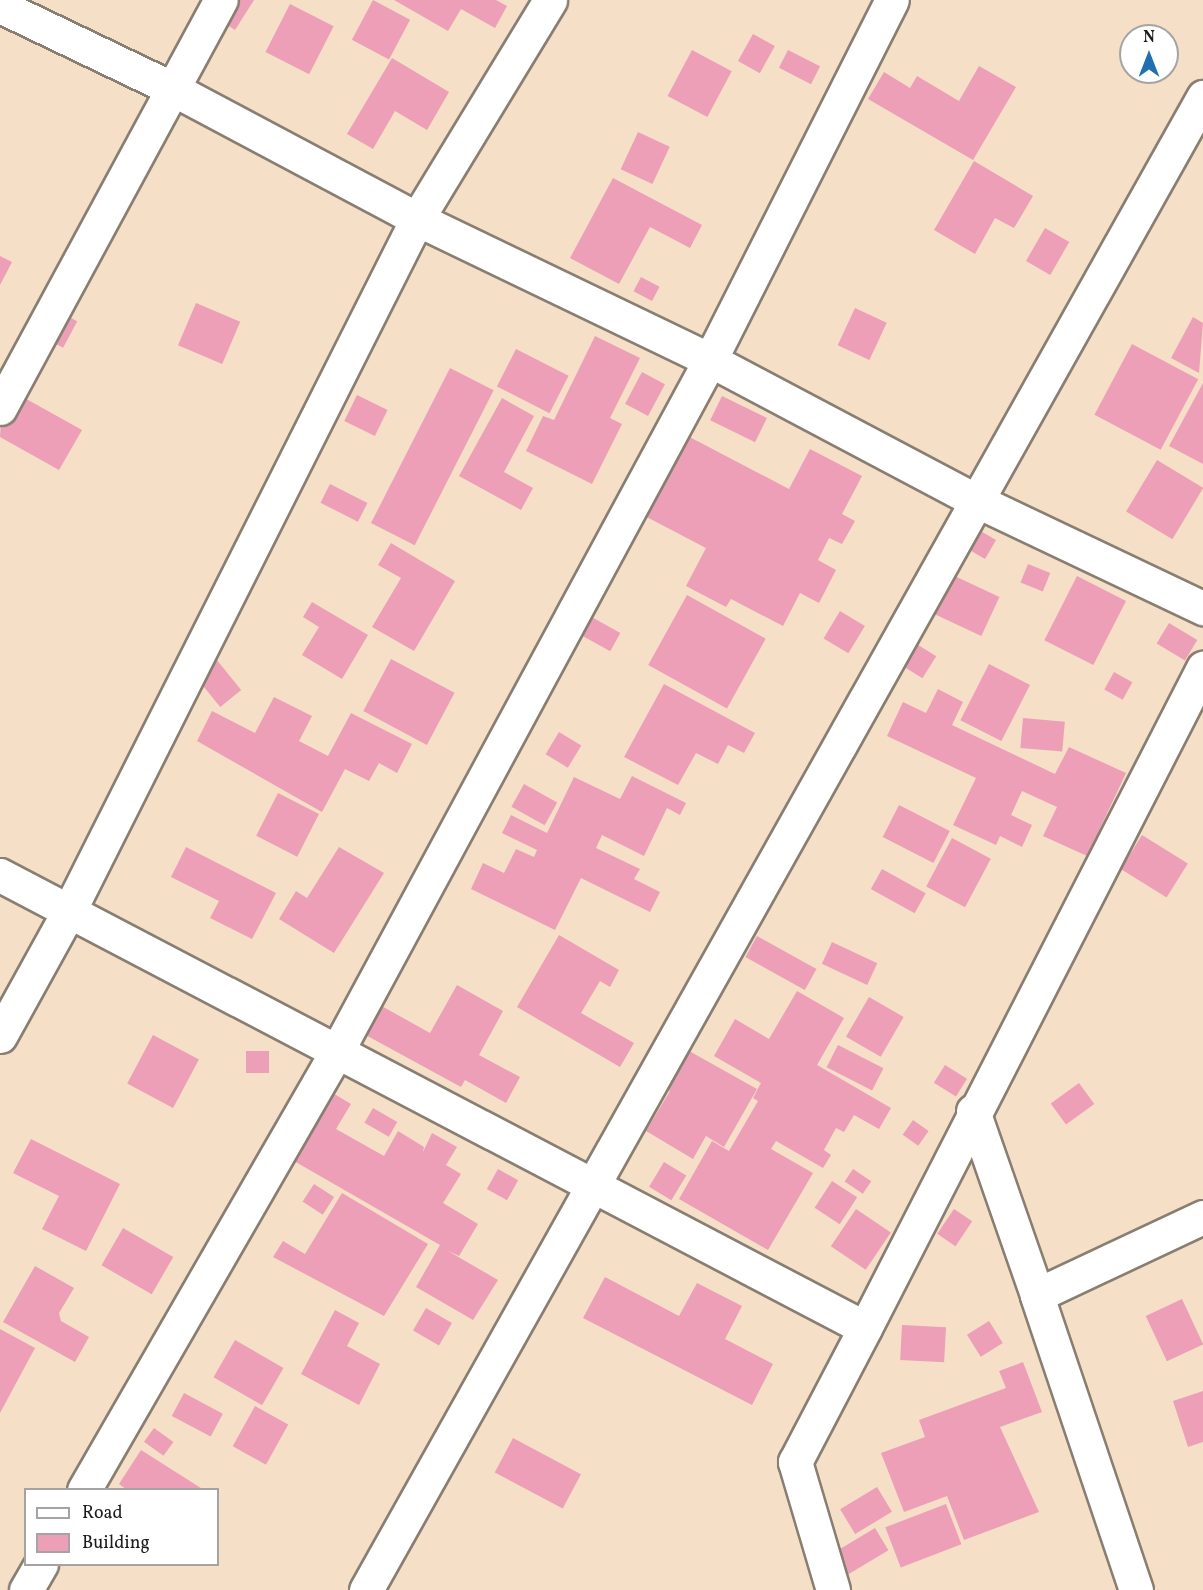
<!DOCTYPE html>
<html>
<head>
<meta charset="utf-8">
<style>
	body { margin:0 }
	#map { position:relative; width:1203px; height:1590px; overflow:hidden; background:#f5dfc6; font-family:Vollkorn,serif }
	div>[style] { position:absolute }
	.building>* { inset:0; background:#ed9fb8; transform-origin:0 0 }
	.roads { filter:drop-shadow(2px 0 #887e71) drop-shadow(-2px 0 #887e71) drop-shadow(0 2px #887e71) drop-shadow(0 -2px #887e71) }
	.minor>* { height:33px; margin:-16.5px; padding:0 16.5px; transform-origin:16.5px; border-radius:16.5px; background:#fff }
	span { translate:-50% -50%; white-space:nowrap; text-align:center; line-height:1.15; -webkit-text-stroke:4.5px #fff; paint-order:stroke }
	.legend { position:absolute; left:24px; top:1488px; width:195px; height:78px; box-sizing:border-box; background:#fff; border:2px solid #a4a4a4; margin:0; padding:8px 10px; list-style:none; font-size:18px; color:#1c1c1c }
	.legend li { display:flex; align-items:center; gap:12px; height:30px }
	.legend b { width:30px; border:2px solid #a4a4a4 }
	.north { position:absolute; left:1119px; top:24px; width:60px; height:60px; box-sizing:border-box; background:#fff; border:2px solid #a4a4a4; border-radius:50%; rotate:0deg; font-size:16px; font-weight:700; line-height:24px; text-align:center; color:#1c1c1c }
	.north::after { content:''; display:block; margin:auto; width:21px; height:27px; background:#1f6fb2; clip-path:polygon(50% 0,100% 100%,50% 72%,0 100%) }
</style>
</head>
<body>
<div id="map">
	<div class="building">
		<div style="clip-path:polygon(219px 0,254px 0,235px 30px,210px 14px)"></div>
		<div style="left:373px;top:0;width:42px;height:45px;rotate:28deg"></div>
		<div style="clip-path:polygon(394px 0,496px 0,507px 6px,495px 28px,461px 9px,448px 31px)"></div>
		<div style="left:290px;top:4px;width:49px;height:54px;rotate:27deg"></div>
		<div style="left:753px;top:34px;width:25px;height:31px;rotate:29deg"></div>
		<div style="left:692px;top:50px;width:45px;height:52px;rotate:28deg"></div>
		<div style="left:788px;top:50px;width:36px;height:20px;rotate:27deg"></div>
		<div style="clip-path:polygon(392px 58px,449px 92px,427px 130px,395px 111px,373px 149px,347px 134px)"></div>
		<div style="clip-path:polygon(979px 66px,1016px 87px,973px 160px,868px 99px,884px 72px,910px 88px,917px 76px,959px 101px)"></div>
		<div style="left:638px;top:132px;width:35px;height:41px;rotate:25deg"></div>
		<div style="clip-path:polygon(974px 161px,1033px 196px,1014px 228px,995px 218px,975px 254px,934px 230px)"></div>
		<div style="clip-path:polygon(613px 178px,702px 225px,690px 248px,650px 227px,619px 284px,570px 258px)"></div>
		<div style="left:1045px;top:228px;width:28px;height:38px;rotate:30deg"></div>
		<div style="clip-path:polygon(0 256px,12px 262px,0 285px)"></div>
		<div style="left:641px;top:277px;width:21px;height:16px;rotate:28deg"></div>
		<div style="left:196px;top:303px;width:48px;height:46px;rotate:23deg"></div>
		<div style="left:855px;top:308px;width:35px;height:41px;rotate:25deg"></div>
		<div style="left:56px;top:310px;width:24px;height:30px;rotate:28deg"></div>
		<div style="clip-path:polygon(1193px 317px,1203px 323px,1199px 373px,1171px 358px)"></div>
		<div style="clip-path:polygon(595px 336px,640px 358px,610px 418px,622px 424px,592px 484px,526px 451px,543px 416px,554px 420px)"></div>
		<div style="left:1132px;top:344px;width:75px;height:80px;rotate:28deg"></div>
		<div style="left:516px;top:349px;width:59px;height:42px;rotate:27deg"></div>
		<div style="left:450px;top:368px;width:49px;height:174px;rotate:27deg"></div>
		<div style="left:642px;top:372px;width:26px;height:36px;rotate:28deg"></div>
		<div style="clip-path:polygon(1203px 383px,1203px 464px,1169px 446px)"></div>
		<div style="clip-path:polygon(3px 386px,82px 430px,59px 470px,0 437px)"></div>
		<div style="left:357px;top:395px;width:34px;height:29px;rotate:26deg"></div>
		<div style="left:722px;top:396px;width:50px;height:27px;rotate:26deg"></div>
		<div style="clip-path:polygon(502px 398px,534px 416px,504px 472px,533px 488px,521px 510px,459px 476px)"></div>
		<div style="clip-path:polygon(682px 433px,789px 489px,810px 449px,862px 476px,842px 514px,855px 521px,842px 544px,829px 538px,818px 560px,836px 570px,819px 603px,800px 593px,783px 626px,731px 599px,726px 607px,686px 586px,706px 548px,639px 513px)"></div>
		<div style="left:1157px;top:460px;width:54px;height:60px;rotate:31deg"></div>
		<div style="left:330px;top:484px;width:42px;height:21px;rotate:27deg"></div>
		<div style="left:977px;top:529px;width:22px;height:22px;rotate:30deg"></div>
		<div style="clip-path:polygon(391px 543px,455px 581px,414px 651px,372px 627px,401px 578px,378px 565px)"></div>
		<div style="left:1028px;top:564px;width:24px;height:20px;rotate:22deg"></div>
		<div style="left:946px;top:572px;width:59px;height:43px;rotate:25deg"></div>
		<div style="left:1077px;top:576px;width:55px;height:72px;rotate:27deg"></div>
		<div style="left:687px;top:595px;width:90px;height:80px;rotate:29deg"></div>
		<div style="clip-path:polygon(312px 602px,368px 635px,342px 679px,302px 655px,319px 627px,303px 617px)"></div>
		<div style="left:840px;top:611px;width:29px;height:32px;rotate:31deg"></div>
		<div style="left:588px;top:615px;width:37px;height:21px;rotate:29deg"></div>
		<div style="left:1169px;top:623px;width:33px;height:24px;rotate:31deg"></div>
		<div style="left:915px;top:643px;width:25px;height:26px;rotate:32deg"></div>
		<div style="left:216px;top:659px;width:40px;height:27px;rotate:51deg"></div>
		<div style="left:391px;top:659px;width:72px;height:59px;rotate:28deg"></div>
		<div style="left:989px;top:664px;width:46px;height:63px;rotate:27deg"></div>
		<div style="left:1114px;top:672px;width:21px;height:20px;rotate:29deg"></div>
		<div style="clip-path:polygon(664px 684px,755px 733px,744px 753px,728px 745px,718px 764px,696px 753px,678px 785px,624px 757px)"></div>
		<div style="clip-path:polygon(938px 689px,963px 702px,952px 725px,1055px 774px,1069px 747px,1126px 773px,1087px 856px,1043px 836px,1057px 807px,1022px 791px,1011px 815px,1032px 825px,1022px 847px,1000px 836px,996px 845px,953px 825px,976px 778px,887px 736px,903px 702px,926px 713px)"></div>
		<div style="clip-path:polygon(274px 697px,312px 716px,299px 741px,328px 756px,351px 713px,412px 744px,397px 773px,379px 763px,369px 781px,345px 769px,322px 812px,197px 741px,212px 711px,255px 733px)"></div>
		<div style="left:1023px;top:718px;width:42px;height:30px;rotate:5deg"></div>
		<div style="left:559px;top:732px;width:26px;height:26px;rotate:31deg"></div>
		<div style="clip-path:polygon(632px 776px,686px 803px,680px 815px,667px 808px,644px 856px,602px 835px,596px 848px,640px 869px,634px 879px,660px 892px,650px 912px,581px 878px,555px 930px,471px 889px,483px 863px,504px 873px,516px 849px,534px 857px,537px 850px,502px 833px,511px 815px,547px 833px,574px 777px,620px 799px)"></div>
		<div style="left:524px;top:784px;width:38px;height:26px;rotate:29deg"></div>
		<div style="left:278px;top:793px;width:46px;height:48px;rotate:27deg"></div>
		<div style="left:899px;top:805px;width:57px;height:36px;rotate:27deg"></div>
		<div style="left:1142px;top:835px;width:54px;height:40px;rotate:32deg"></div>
		<div style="left:952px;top:838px;width:44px;height:55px;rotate:28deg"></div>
		<div style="clip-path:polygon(186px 847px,276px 893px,252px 939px,210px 918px,219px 901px,171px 877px)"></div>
		<div style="clip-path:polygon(339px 847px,384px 873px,334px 953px,279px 919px,296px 891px,307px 898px)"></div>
		<div style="left:882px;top:869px;width:50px;height:23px;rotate:29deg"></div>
		<div style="clip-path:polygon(559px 935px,619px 970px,610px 987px,600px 981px,581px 1013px,634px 1043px,620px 1067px,517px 1007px)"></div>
		<div style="left:757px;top:936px;width:68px;height:24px;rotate:29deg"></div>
		<div style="left:832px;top:942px;width:50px;height:24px;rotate:25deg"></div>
		<div style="clip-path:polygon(457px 985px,503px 1011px,479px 1055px,520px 1077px,506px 1103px,465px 1080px,461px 1087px,362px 1033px,378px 1004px,430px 1033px)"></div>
		<div style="clip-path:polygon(797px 991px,844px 1018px,817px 1065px,891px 1108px,879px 1129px,854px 1115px,844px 1132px,836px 1128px,824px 1150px,831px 1155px,823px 1168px,776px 1141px,771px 1149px,813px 1173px,768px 1250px,679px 1199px,712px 1141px,729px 1151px,758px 1101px,753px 1098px,761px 1083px,714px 1056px,735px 1019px,769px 1039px)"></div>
		<div style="left:869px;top:997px;width:40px;height:46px;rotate:30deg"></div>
		<div style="left:153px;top:1035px;width:52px;height:55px;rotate:28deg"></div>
		<div style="left:838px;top:1045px;width:51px;height:25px;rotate:27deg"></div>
		<div style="clip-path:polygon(682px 1047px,757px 1089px,724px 1147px,706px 1136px,693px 1159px,646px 1131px,670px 1091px,660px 1085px)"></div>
		<div style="left:246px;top:1051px;width:23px;height:22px"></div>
		<div style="left:945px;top:1065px;width:26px;height:21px;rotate:32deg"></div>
		<div style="left:1079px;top:1083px;width:26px;height:35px;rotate:54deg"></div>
		<div style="clip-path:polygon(326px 1089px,351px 1104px,336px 1129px,384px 1156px,398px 1131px,424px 1147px,423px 1152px,432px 1133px,457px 1147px,446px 1165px,461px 1174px,443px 1203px,478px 1224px,459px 1256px,448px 1251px,498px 1280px,473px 1320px,416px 1287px,440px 1245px,287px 1157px)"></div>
		<div style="left:373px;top:1108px;width:28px;height:17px;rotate:30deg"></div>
		<div style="left:913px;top:1120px;width:19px;height:18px;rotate:35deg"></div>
		<div style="clip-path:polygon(31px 1139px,120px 1184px,86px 1251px,42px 1229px,59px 1196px,13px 1173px)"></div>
		<div style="left:664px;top:1162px;width:26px;height:29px;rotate:31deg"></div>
		<div style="left:498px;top:1169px;width:23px;height:23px;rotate:29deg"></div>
		<div style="left:853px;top:1169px;width:22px;height:15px;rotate:34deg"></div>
		<div style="left:832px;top:1181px;width:30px;height:32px;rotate:33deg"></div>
		<div style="left:314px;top:1184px;width:24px;height:21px;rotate:33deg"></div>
		<div style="clip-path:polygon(342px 1193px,428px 1244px,384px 1316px,273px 1257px,283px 1241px,305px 1254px)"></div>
		<div style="left:856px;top:1209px;width:42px;height:45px;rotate:34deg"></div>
		<div style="left:954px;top:1209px;width:22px;height:30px;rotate:34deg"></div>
		<div style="left:123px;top:1228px;width:58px;height:43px;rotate:30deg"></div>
		<div style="clip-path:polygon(35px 1266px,74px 1288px,59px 1313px,61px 1321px,89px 1337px,75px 1362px,3px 1322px)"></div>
		<div style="clip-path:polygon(605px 1277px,679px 1316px,697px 1283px,742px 1306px,725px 1339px,773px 1364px,752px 1405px,583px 1318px)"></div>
		<div style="left:1182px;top:1299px;width:50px;height:40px;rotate:65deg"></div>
		<div style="left:426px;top:1308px;width:30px;height:26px;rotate:30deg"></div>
		<div style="clip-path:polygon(335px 1310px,359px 1323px,347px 1346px,380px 1364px,359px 1405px,301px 1374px)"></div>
		<div style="left:989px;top:1321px;width:26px;height:26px;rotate:58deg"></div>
		<div style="left:902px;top:1325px;width:44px;height:35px;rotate:3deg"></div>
		<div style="clip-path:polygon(0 1329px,35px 1348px,0 1413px)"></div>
		<div style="left:235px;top:1340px;width:56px;height:43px;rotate:30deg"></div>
		<div style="clip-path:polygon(1023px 1362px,1042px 1412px,1000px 1427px,1039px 1512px,964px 1540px,947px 1496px,904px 1512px,881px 1453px,925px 1437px,919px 1420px,1006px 1388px,999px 1371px)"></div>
		<div style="clip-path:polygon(1203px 1391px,1203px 1442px,1188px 1447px,1173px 1401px)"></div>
		<div style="left:184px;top:1393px;width:44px;height:26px;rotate:28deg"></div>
		<div style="left:255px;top:1406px;width:38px;height:46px;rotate:29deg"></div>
		<div style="left:154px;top:1428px;width:24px;height:17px;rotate:36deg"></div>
		<div style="left:513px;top:1438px;width:77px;height:39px;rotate:28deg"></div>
		<div style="clip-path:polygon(141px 1450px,204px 1490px,127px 1490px,119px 1484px)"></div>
		<div style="left:877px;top:1487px;width:29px;height:43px;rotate:59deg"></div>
		<div style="left:946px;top:1504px;width:43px;height:65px;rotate:69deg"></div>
		<div style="left:875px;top:1528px;width:26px;height:52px;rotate:59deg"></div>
	</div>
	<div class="roads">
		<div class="minor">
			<div style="left:0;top:6px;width:190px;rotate:25.6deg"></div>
			<div style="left:171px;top:88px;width:279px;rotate:28deg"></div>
			<div style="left:417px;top:219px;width:325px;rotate:25.7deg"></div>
			<div style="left:710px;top:360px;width:297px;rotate:27.9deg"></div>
			<div style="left:973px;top:499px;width:255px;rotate:25.4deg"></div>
			<div style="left:0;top:408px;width:464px;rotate:-61.6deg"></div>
			<div style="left:0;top:875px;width:976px;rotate:27.64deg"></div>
			<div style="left:865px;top:1328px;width:742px;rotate:-62.88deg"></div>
			<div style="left:0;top:1036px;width:143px;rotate:-61.1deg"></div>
			<div style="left:69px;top:911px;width:775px;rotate:-63.3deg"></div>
			<div style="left:417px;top:219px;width:256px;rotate:-58.7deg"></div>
			<div style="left:973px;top:1111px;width:195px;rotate:70.8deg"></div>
			<div style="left:84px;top:1490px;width:507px;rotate:-60.04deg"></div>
			<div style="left:337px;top:1051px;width:785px;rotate:-61.64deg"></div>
			<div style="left:710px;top:360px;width:403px;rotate:-63.2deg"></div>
			<div style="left:26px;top:1590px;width:30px;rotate:-60deg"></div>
			<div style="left:366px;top:1590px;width:1712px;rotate:-60.72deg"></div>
			<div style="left:833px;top:1590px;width:134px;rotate:-106.5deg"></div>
			<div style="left:795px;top:1462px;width:151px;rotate:-62.4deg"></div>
			<div style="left:1136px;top:1590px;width:311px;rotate:-108.6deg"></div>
			<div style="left:1037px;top:1295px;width:183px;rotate:-25.2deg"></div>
		</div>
	</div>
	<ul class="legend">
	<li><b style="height:8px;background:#fff"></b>Road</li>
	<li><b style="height:16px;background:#ed9fb8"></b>Building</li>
	</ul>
	<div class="north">N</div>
</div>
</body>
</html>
